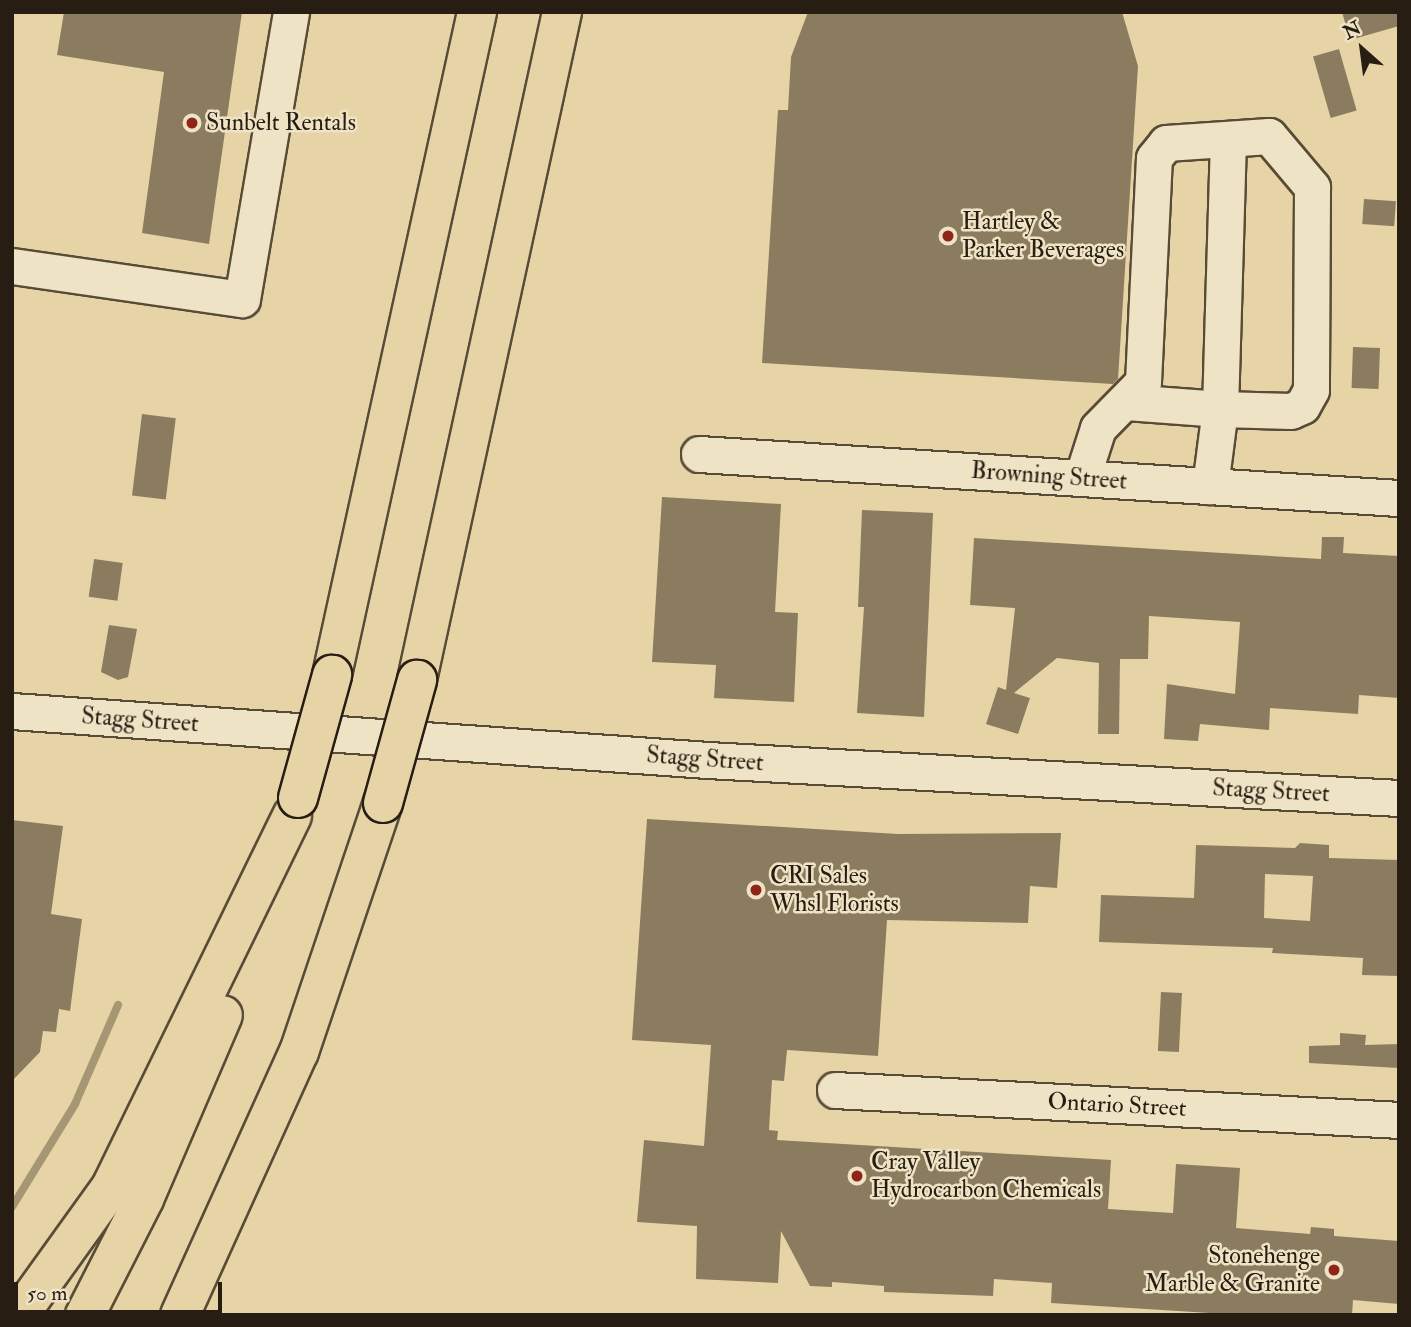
<!DOCTYPE html>
<html>
<head>
<meta charset="utf-8">
<style>
	body { margin:0 }
	#map { position:relative; width:1411px; height:1327px; overflow:hidden; background:#e6d4a6; font-family:"IM FELL Double Pica",serif }
	div>[style] { position:absolute }
	.stream>* { height:8px; margin:-4px; padding:0 4px; transform-origin:4px; border-radius:4px; background:#a59674 }
	.building>* { inset:0; background:#8b7c5f; transform-origin:0 0 }
	.roads { filter:drop-shadow(2px 0 #584b37) drop-shadow(-2px 0 #584b37) drop-shadow(0 2px #584b37) drop-shadow(0 -2px #584b37) }
	.minor>* { height:35px; margin:-17.5px; padding:0 17.5px; transform-origin:17.5px; border-radius:17.5px; background:#efe3c5 }
	.highway>* { height:38px; margin:-19px; padding:0 19px; transform-origin:19px; border-radius:19px; background:#e6d4a6 }
	.bridges { filter:drop-shadow(2px 0 #281d12) drop-shadow(-2px 0 #281d12) drop-shadow(0 2px #281d12) drop-shadow(0 -2px #281d12) }
	.highway-bridge>* { height:38px; margin:-19px; padding:0 19px; transform-origin:19px; border-radius:19px; background:#e6d4a6 }
	.dots>* { width:19px; height:19px; translate:-50% -50%; box-sizing:border-box; border:4px solid #efe3c5; border-radius:50% }
	span { translate:-50% -50%; white-space:nowrap; text-align:center; line-height:1.15; -webkit-text-stroke:5px #efe3c5; paint-order:stroke }
	.poi-label { font-size:24px; color:#281d12 }
	.left { translate:0 -50%; text-align:left }
	.right { translate:-100% -50%; text-align:right }
	.street-label { font-size:24px; color:#281d12 }
	.frame { position:absolute; inset:0; border:14px solid #281d12; pointer-events:none }
	.north { position:absolute; left:1327px; top:14px; width:70px; height:70px; -webkit-text-stroke:5px #efe3c5; paint-order:stroke; rotate:332deg; font-size:19px; font-weight:700; line-height:28px; text-align:center; color:#281d12 }
	.north::after { content:''; display:block; margin:auto; width:24px; height:32px; background:#281d12; clip-path:polygon(50% 0,100% 100%,50% 72%,0 100%) }
	.scale { position:absolute; left:14px; top:1282px; width:208px; height:32px; box-sizing:border-box; border:4px solid #281d12; border-top:0; padding-left:9px; font-size:21px; line-height:24px; white-space:nowrap; color:#281d12; -webkit-text-stroke:5px #efe3c5; paint-order:stroke }
</style>
</head>
<body>
<div id="map">
	<div class="stream">
		<div style="left:12px;top:1207px;width:121px;rotate:-58.5deg"></div>
		<div style="left:75px;top:1104px;width:108px;rotate:-66.5deg"></div>
	</div>
	<div class="building">
		<div style="clip-path:polygon(64px 12px,242px 12px,209px 244px,142px 233px,164px 72px,57px 55px)"></div>
		<div style="clip-path:polygon(808px 12px,1122px 12px,1138px 66px,1118px 379px,1113px 384px,762px 363px,778px 110px,788px 110px,791px 57px)"></div>
		<div style="clip-path:polygon(1342px 12px,1399px 12px,1399px 26px,1350px 40px)"></div>
		<div style="left:1339px;top:49px;width:64px;height:27px;rotate:74deg"></div>
		<div style="left:1364px;top:199px;width:32px;height:25px;rotate:4deg"></div>
		<div style="left:1353px;top:347px;width:27px;height:41px;rotate:2deg"></div>
		<div style="left:142px;top:414px;width:34px;height:82px;rotate:7deg"></div>
		<div style="clip-path:polygon(662px 497px,781px 504px,775px 612px,798px 613px,794px 702px,714px 698px,716px 665px,652px 662px)"></div>
		<div style="clip-path:polygon(862px 510px,933px 513px,924px 717px,857px 713px,864px 607px,858px 607px)"></div>
		<div style="clip-path:polygon(1322px 537px,1344px 537px,1343px 553px,1399px 556px,1399px 698px,1359px 695px,1358px 714px,1270px 708px,1269px 730px,1200px 724px,1198px 741px,1164px 739px,1167px 684px,1235px 694px,1240px 622px,1149px 616px,1148px 659px,1120px 659px,1119px 734px,1098px 734px,1099px 663px,1057px 658px,1014px 693px,1030px 698px,1018px 734px,986px 724px,998px 687px,1006px 690px,1015px 608px,970px 605px,974px 538px,1321px 559px)"></div>
		<div style="left:94px;top:559px;width:29px;height:38px;rotate:8deg"></div>
		<div style="clip-path:polygon(109px 625px,137px 629px,128px 677px,118px 680px,101px 672px)"></div>
		<div style="clip-path:polygon(647px 819px,898px 834px,1061px 833px,1057px 888px,1030px 886px,1028px 923px,887px 920px,878px 1056px,787px 1050px,784px 1081px,772px 1080px,769px 1130px,778px 1131px,777px 1140px,1111px 1160px,1108px 1209px,1173px 1213px,1176px 1164px,1240px 1168px,1236px 1228px,1310px 1234px,1311px 1227px,1334px 1229px,1334px 1236px,1399px 1241px,1399px 1304px,1353px 1300px,1352px 1315px,1241px 1315px,1051px 1303px,1052px 1283px,994px 1279px,993px 1296px,884px 1292px,884px 1286px,832px 1282px,832px 1287px,810px 1286px,781px 1231px,778px 1283px,696px 1279px,697px 1226px,637px 1222px,644px 1140px,704px 1146px,711px 1045px,632px 1040px)"></div>
		<div style="clip-path:polygon(12px 820px,63px 826px,51px 914px,82px 919px,70px 1011px,59px 1009px,56px 1032px,43px 1031px,40px 1052px,12px 1081px)"></div>
		<div style="clip-path:polygon(evenodd,1300px 843px,1329px 845px,1329px 858px,1399px 860px,1399px 976px,1362px 975px,1363px 958px,1272px 953px,1273px 948px,1099px 942px,1101px 895px,1194px 898px,1196px 845px,1295px 848px,1300px 843px,1265px 874px,1313px 876px,1310px 921px,1264px 918px,1265px 874px)"></div>
		<div style="left:1161px;top:992px;width:21px;height:59px;rotate:3deg"></div>
		<div style="clip-path:polygon(1340px 1033px,1366px 1035px,1365px 1045px,1399px 1044px,1399px 1068px,1309px 1063px,1309px 1046px,1340px 1045px)"></div>
	</div>
	<div class="roads">
		<div class="minor">
			<div style="left:12px;top:266px;width:232px;rotate:8.2deg"></div>
			<div style="left:242px;top:299px;width:291px;rotate:-80.3deg"></div>
			<div style="left:1127px;top:402px;width:93px;rotate:4.3deg"></div>
			<div style="left:1220px;top:409px;width:270px;rotate:-88.3deg"></div>
			<div style="left:699px;top:454px;width:701px;rotate:3.6deg"></div>
			<div style="left:1082px;top:478px;width:52px;rotate:-72.3deg"></div>
			<div style="left:1098px;top:428px;width:64px;rotate:-45.6deg"></div>
			<div style="left:1143px;top:382px;width:224px;rotate:-87.2deg"></div>
			<div style="left:1154px;top:158px;width:19px;rotate:-51deg"></div>
			<div style="left:1166px;top:143px;width:103px;rotate:-3.9deg"></div>
			<div style="left:1269px;top:136px;width:67px;rotate:49.9deg"></div>
			<div style="left:1312px;top:187px;width:203px;rotate:90.3deg"></div>
			<div style="left:1311px;top:390px;width:18px;rotate:119deg"></div>
			<div style="left:1302px;top:406px;width:12px;rotate:156deg"></div>
			<div style="left:1291px;top:411px;width:71px;rotate:-178.4deg"></div>
			<div style="left:1220px;top:409px;width:78px;rotate:97.4deg"></div>
			<div style="left:12px;top:711px;width:698px;rotate:4.03deg"></div>
			<div style="left:708px;top:760px;width:692px;rotate:3.15deg"></div>
			<div style="left:835px;top:1090px;width:565px;rotate:3.04deg"></div>
		</div>
		<div class="highway">
			<div style="left:332px;top:675px;width:679px;rotate:-77.66deg"></div>
			<div style="left:417px;top:680px;width:684px;rotate:-77.75deg"></div>
			<div style="left:19px;top:1315px;width:158px;rotate:-54.3deg"></div>
			<div style="left:111px;top:1187px;width:413px;rotate:-64deg"></div>
			<div style="left:85px;top:1315px;width:130px;rotate:-63deg"></div>
			<div style="left:144px;top:1199px;width:200px;rotate:-66.8deg"></div>
			<div style="left:180px;top:1315px;width:289px;rotate:-65.7deg"></div>
			<div style="left:299px;top:1052px;width:263px;rotate:-71.4deg"></div>
		</div>
	</div>
	<div class="bridges">
		<div class="highway-bridge">
			<div style="left:298px;top:798px;width:128px;rotate:-74.5deg"></div>
			<div style="left:383px;top:803px;width:128px;rotate:-74.5deg"></div>
		</div>
	</div>
	<div class="dots">
		<div style="left:192px;top:123px;background:#8f2418"></div>
		<div style="left:948px;top:236px;background:#8f2418"></div>
		<div style="left:756px;top:890px;background:#8f2418"></div>
		<div style="left:857px;top:1176px;background:#8f2418"></div>
		<div style="left:1334px;top:1270px;background:#8f2418"></div>
	</div>
	<div class="poi-label">
		<span class="left" style="left:206px;top:123px">Sunbelt Rentals</span>
		<span class="left" style="left:962px;top:236px">Hartley &amp;<br>Parker Beverages</span>
		<span class="left" style="left:770px;top:890px">CRI Sales<br>Whsl Florists</span>
		<span class="left" style="left:871px;top:1176px">Cray Valley<br>Hydrocarbon Chemicals</span>
		<span class="right" style="left:1320px;top:1270px">Stonehenge<br>Marble &amp; Granite</span>
	</div>
	<div class="street-label">
		<span style="left:1049px;top:476px;rotate:4deg">Browning Street</span>
		<span style="left:140px;top:720px;rotate:4deg">Stagg Street</span>
		<span style="left:705px;top:759px;rotate:4deg">Stagg Street</span>
		<span style="left:1271px;top:791px;rotate:3deg">Stagg Street</span>
		<span style="left:1117px;top:1105px;rotate:3deg">Ontario Street</span>
	</div>
	<div class="frame"></div>
	<div class="north">N</div>
	<div class="scale">50 m</div>
</div>
</body>
</html>
